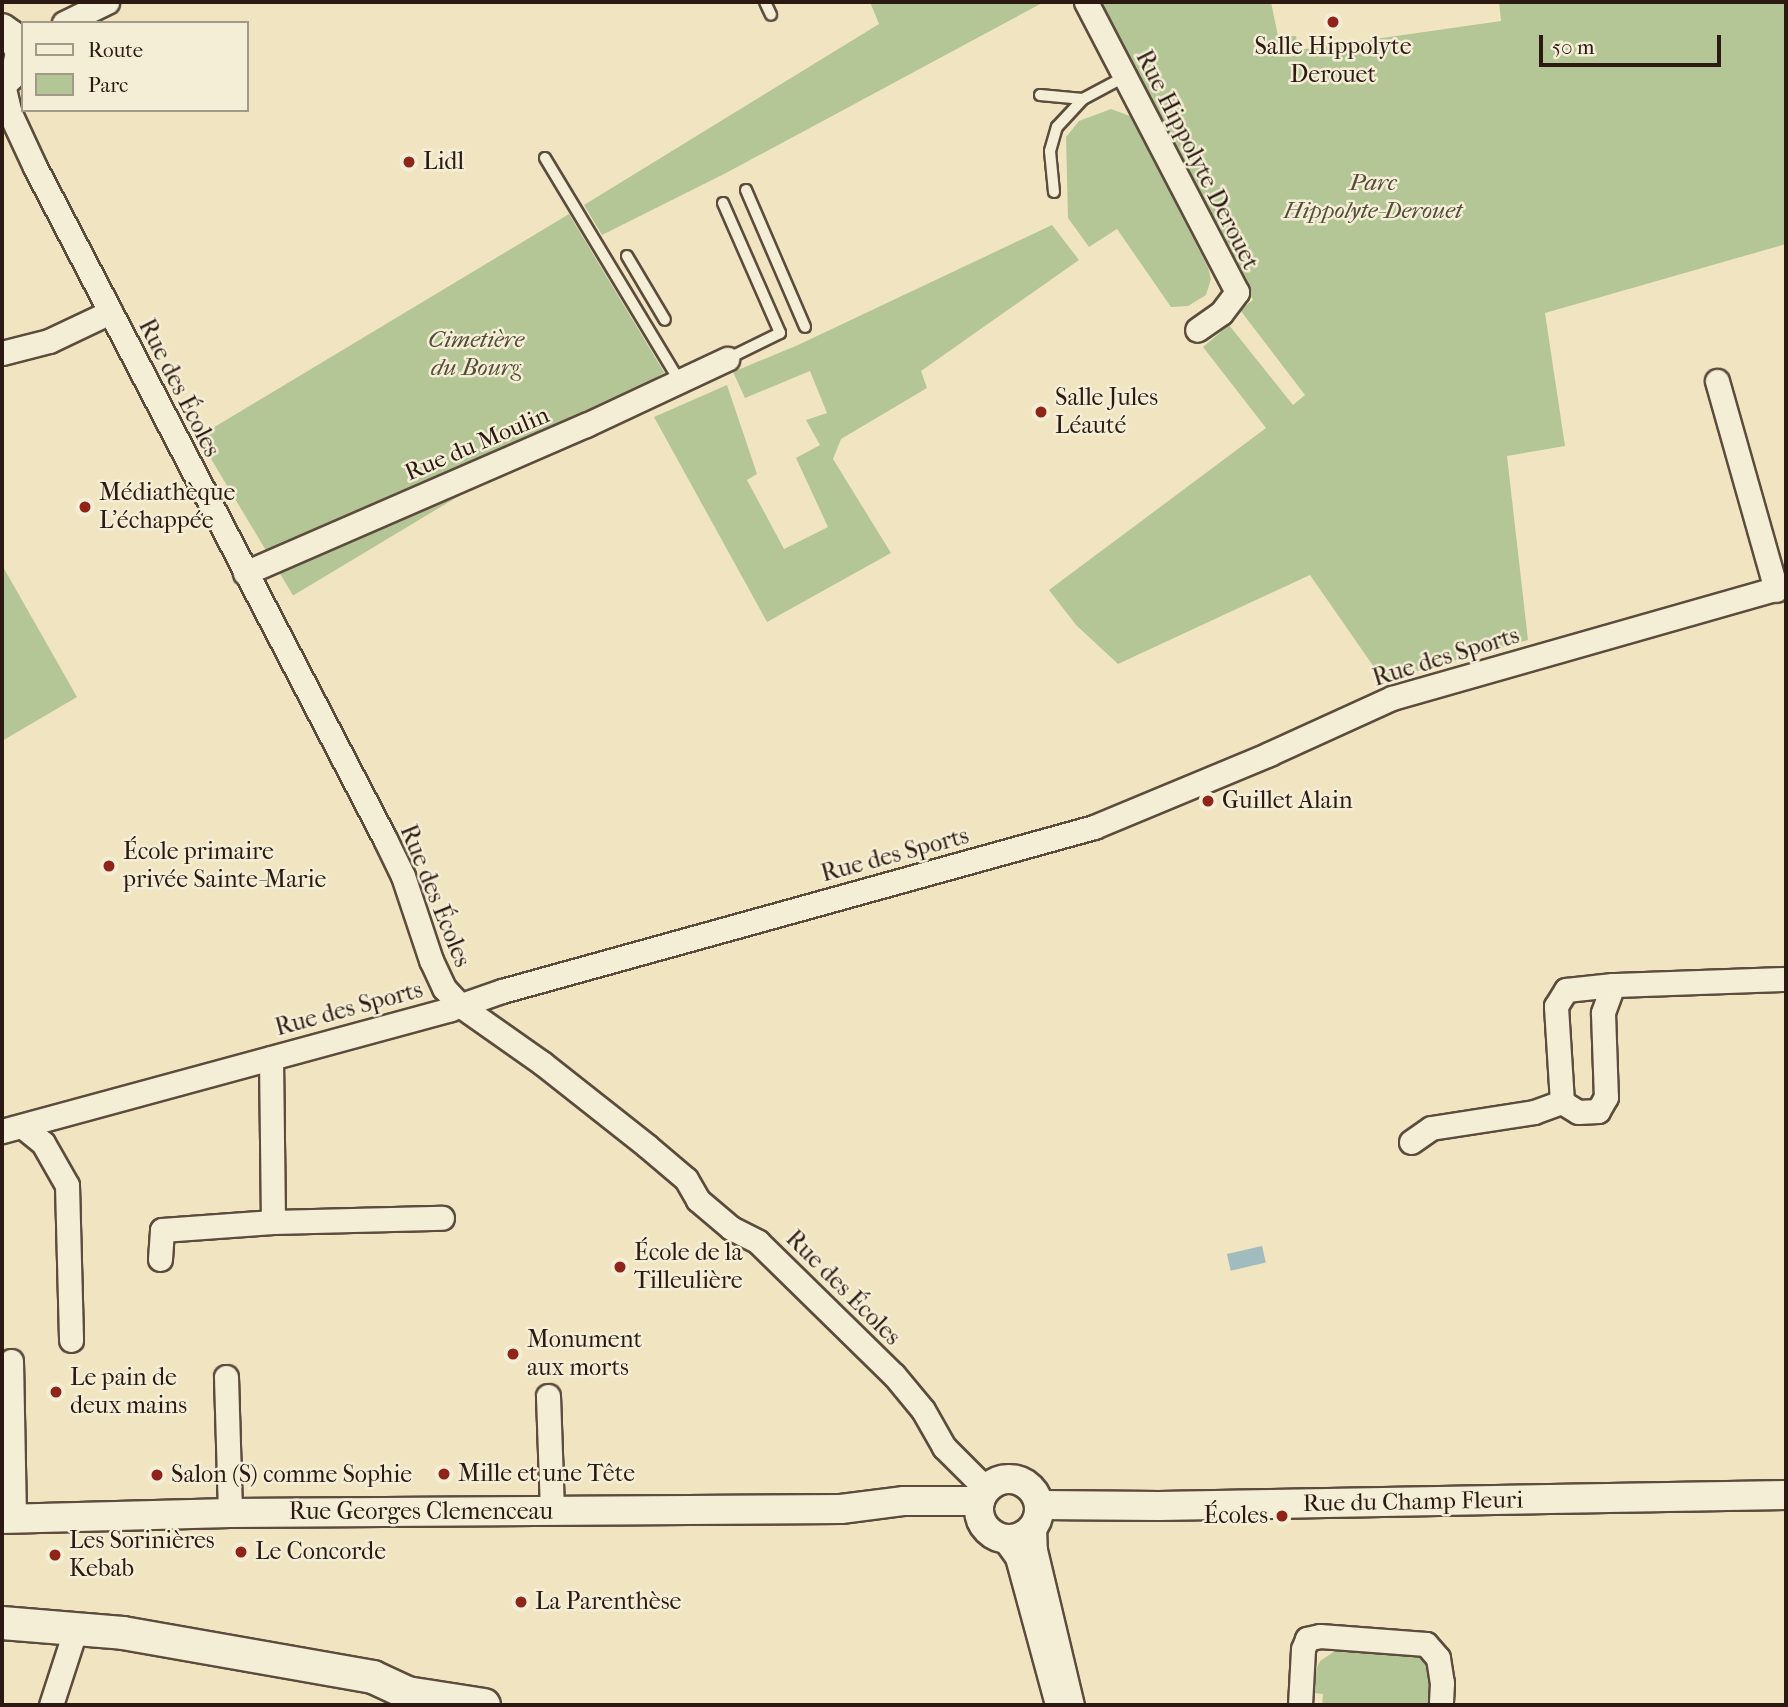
<!DOCTYPE html>
<html>
<head>
<meta charset="utf-8">
<style>
	body { margin:0 }
	#map { position:relative; width:1788px; height:1707px; overflow:hidden; background:#f0e5c0; font-family:"IM FELL French Canon",serif }
	div>[style] { position:absolute }
	.green>* { inset:0; background:#b5c696; transform-origin:0 0 }
	.water>* { inset:0; background:#a1bcbe; transform-origin:0 0 }
	.roads { filter:drop-shadow(2px 0 #5c4c3e) drop-shadow(-2px 0 #5c4c3e) drop-shadow(0 2px #5c4c3e) drop-shadow(0 -2px #5c4c3e) }
	.service>* { height:10px; margin:-5px; padding:0 5px; transform-origin:5px; border-radius:5px; background:#f5eed6 }
	.minor>* { height:23px; margin:-11.5px; padding:0 11.5px; transform-origin:11.5px; border-radius:11.5px; background:#f5eed6 }
	.tertiary>* { height:28px; margin:-14px; padding:0 14px; transform-origin:14px; border-radius:14px; background:#f5eed6 }
	.tertiary>.ring { margin:-14px; padding:0; box-sizing:content-box; background:none; border:28px solid #f5eed6; border-radius:50% }
	.secondary>* { height:32px; margin:-16px; padding:0 16px; transform-origin:16px; border-radius:16px; background:#f5eed6 }
	.dots>* { width:19px; height:19px; translate:-50% -50%; box-sizing:border-box; border:4px solid #f5eed6; border-radius:50% }
	span { translate:-50% -50%; white-space:nowrap; text-align:center; line-height:1.15; -webkit-text-stroke:5px #f5eed6; paint-order:stroke }
	.poi-label { font-size:24px; color:#2b1912 }
	.left { translate:0 -50%; text-align:left }
	.right { translate:-100% -50%; text-align:right }
	.street-label { font-size:24px; color:#2b1912 }
	.park-label { font-size:24px; color:#544d3a; font-style:italic }
	.frame { position:absolute; inset:0; border:4px solid #2b1912; pointer-events:none }
	.legend { position:absolute; left:21px; top:21px; width:228px; height:91px; box-sizing:border-box; background:#f5eed6; border:2px solid #a49988; margin:0; padding:9px 12px; list-style:none; font-size:21px; color:#2b1912 }
	.legend li { display:flex; align-items:center; gap:14px; height:35px }
	.legend b { width:35px; border:2px solid #a49988 }
	.scale { position:absolute; left:1539px; top:35px; width:182px; height:32px; box-sizing:border-box; border:4px solid #2b1912; border-top:0; padding-left:9px; font-size:21px; line-height:24px; white-space:nowrap; color:#2b1912; -webkit-text-stroke:5px #f5eed6; paint-order:stroke }
</style>
</head>
<body>
<div id="map">
	<div class="green">
		<div style="clip-path:polygon(870px 2px,1044px 2px,726px 173px,602px 235px,584px 205px,879px 24px)"></div>
		<div style="clip-path:polygon(1100px 2px,1271px 2px,1278px 36px,1296px 36px,1298px 50px,1501px 21px,1499px 2px,1786px 2px,1786px 244px,1545px 313px,1565px 446px,1507px 456px,1528px 640px,1410px 673px,1385px 683px,1310px 575px,1118px 664px,1076px 625px,1049px 590px,1266px 428px,1203px 347px,1229px 325px,1293px 405px,1305px 395px,1240px 310px,1253px 300px)"></div>
		<div style="clip-path:polygon(1111px 109px,1130px 116px,1208px 267px,1211px 279px,1206px 295px,1188px 306px,1171px 307px,1117px 229px,1089px 247px,1068px 218px,1066px 137px,1079px 121px)"></div>
		<div style="left:569px;top:214px;width:185px;height:433px;rotate:59deg"></div>
		<div style="clip-path:polygon(1052px 225px,1079px 260px,921px 371px,927px 388px,841px 439px,833px 459px,891px 553px,767px 622px,654px 417px,727px 385px,757px 474px,747px 480px,784px 549px,828px 527px,796px 458px,820px 445px,806px 420px,827px 413px,810px 371px,745px 398px,733px 372px,798px 345px)"></div>
		<div style="clip-path:polygon(2px 565px,77px 697px,2px 741px)"></div>
		<div style="clip-path:polygon(1338px 1649px,1409px 1653px,1419px 1657px,1430px 1671px,1429px 1705px,1322px 1705px,1323px 1694px,1314px 1693px,1315px 1672px,1320px 1661px)"></div>
	</div>
	<div class="water">
		<div style="left:1262px;top:1246px;width:17px;height:36px;rotate:77deg"></div>
	</div>
	<div class="roads">
		<div class="service">
			<div style="left:765px;top:2px;width:14px;rotate:65deg"></div>
			<div style="left:1040px;top:95px;width:43px;rotate:5.3deg"></div>
			<div style="left:545px;top:158px;width:262px;rotate:58.9deg"></div>
			<div style="left:746px;top:190px;width:149px;rotate:66.7deg"></div>
			<div style="left:1054px;top:192px;width:41px;rotate:-95.6deg"></div>
			<div style="left:1050px;top:151px;width:25px;rotate:-74deg"></div>
			<div style="left:1057px;top:127px;width:38px;rotate:-47deg"></div>
			<div style="left:1083px;top:99px;width:47px;rotate:-28.2deg"></div>
			<div style="left:723px;top:203px;width:142px;rotate:66.3deg"></div>
			<div style="left:780px;top:333px;width:59px;rotate:153.9deg"></div>
			<div style="left:627px;top:256px;width:74px;rotate:59.3deg"></div>
		</div>
		<div class="minor">
			<div style="left:1086px;top:2px;width:327px;rotate:62.5deg"></div>
			<div style="left:1237px;top:292px;width:26px;rotate:127deg"></div>
			<div style="left:1221px;top:313px;width:29px;rotate:145deg"></div>
			<div style="left:64px;top:23px;width:48px;rotate:-26deg"></div>
			<div style="left:3px;top:84px;width:28px;rotate:77deg"></div>
			<div style="left:9px;top:111px;width:62px;rotate:65.1deg"></div>
			<div style="left:35px;top:167px;width:758px;rotate:62.49deg"></div>
			<div style="left:385px;top:839px;width:41px;rotate:64.1deg"></div>
			<div style="left:403px;top:876px;width:89px;rotate:71.6deg"></div>
			<div style="left:431px;top:960px;width:31px;rotate:65deg"></div>
			<div style="left:444px;top:988px;width:25px;rotate:47deg"></div>
			<div style="left:461px;top:1006px;width:99px;rotate:35.1deg"></div>
			<div style="left:542px;top:1063px;width:134px;rotate:38.3deg"></div>
			<div style="left:647px;top:1146px;width:51px;rotate:40.2deg"></div>
			<div style="left:686px;top:1179px;width:24px;rotate:60deg"></div>
			<div style="left:698px;top:1200px;width:43px;rotate:40.3deg"></div>
			<div style="left:731px;top:1228px;width:30px;rotate:27deg"></div>
			<div style="left:758px;top:1242px;width:190px;rotate:44.4deg"></div>
			<div style="left:894px;top:1375px;width:45px;rotate:50.4deg"></div>
			<div style="left:923px;top:1410px;width:43px;rotate:60.4deg"></div>
			<div style="left:944px;top:1447px;width:48px;rotate:45deg"></div>
			<div style="left:978px;top:1481px;width:12px;rotate:24deg"></div>
			<div style="left:2px;top:353px;width:49px;rotate:-14.3deg"></div>
			<div style="left:49px;top:341px;width:68px;rotate:-25.4deg"></div>
			<div style="left:1717px;top:381px;width:217px;rotate:74.2deg"></div>
			<div style="left:245px;top:573px;width:372px;rotate:-23.5deg"></div>
			<div style="left:586px;top:425px;width:156px;rotate:-25.1deg"></div>
			<div style="left:1613px;top:985px;width:30px;rotate:110deg"></div>
			<div style="left:1603px;top:1013px;width:84px;rotate:88deg"></div>
			<div style="left:1606px;top:1097px;width:16px;rotate:120deg"></div>
			<div style="left:1598px;top:1111px;width:20px;rotate:177deg"></div>
			<div style="left:1578px;top:1112px;width:19px;rotate:-148deg"></div>
			<div style="left:1562px;top:1102px;width:96px;rotate:-93.6deg"></div>
			<div style="left:1556px;top:1006px;width:19px;rotate:-58deg"></div>
			<div style="left:1566px;top:990px;width:47px;rotate:-6.1deg"></div>
			<div style="left:1613px;top:985px;width:173px;rotate:-2deg"></div>
			<div style="left:271px;top:1058px;width:164px;rotate:89.3deg"></div>
			<div style="left:22px;top:1126px;width:27px;rotate:39deg"></div>
			<div style="left:43px;top:1143px;width:48px;rotate:60.3deg"></div>
			<div style="left:67px;top:1185px;width:155px;rotate:88.5deg"></div>
			<div style="left:2px;top:1131px;width:464px;rotate:-15.2deg"></div>
			<div style="left:450px;top:1009px;width:55px;rotate:-19.1deg"></div>
			<div style="left:502px;top:991px;width:614px;rotate:-15.48deg"></div>
			<div style="left:1094px;top:827px;width:190px;rotate:-22.6deg"></div>
			<div style="left:1269px;top:754px;width:135px;rotate:-24.5deg"></div>
			<div style="left:1392px;top:698px;width:410px;rotate:-15.9deg"></div>
			<div style="left:1411px;top:1142px;width:24px;rotate:-35deg"></div>
			<div style="left:1431px;top:1128px;width:104px;rotate:-8.8deg"></div>
			<div style="left:1534px;top:1112px;width:30px;rotate:-20deg"></div>
			<div style="left:160px;top:1259px;width:29px;rotate:-86deg"></div>
			<div style="left:162px;top:1230px;width:111px;rotate:-4.1deg"></div>
			<div style="left:273px;top:1222px;width:169px;rotate:-1.4deg"></div>
			<div style="left:11px;top:1361px;width:158px;rotate:88.9deg"></div>
			<div style="left:226px;top:1377px;width:136px;rotate:88.3deg"></div>
			<div style="left:548px;top:1396px;width:115px;rotate:88deg"></div>
			<div style="left:1034px;top:1527px;width:23px;rotate:88deg"></div>
			<div style="left:1035px;top:1550px;width:159px;rotate:76.6deg"></div>
			<div style="left:1004px;top:1539px;width:22px;rotate:54deg"></div>
			<div style="left:1017px;top:1557px;width:149px;rotate:74.8deg"></div>
			<div style="left:51px;top:1705px;width:78px;rotate:-72deg"></div>
			<div style="left:1300px;top:1705px;width:56px;rotate:-86.9deg"></div>
			<div style="left:1303px;top:1649px;width:11px;rotate:-68deg"></div>
			<div style="left:1307px;top:1639px;width:13px;rotate:-13deg"></div>
			<div style="left:1320px;top:1636px;width:106px;rotate:4.3deg"></div>
			<div style="left:1426px;top:1644px;width:18px;rotate:49deg"></div>
			<div style="left:1438px;top:1658px;width:25px;rotate:81deg"></div>
			<div style="left:1442px;top:1683px;width:22px;rotate:93deg"></div>
		</div>
		<div class="tertiary">
			<div style="left:2px;top:28px;width:12px;rotate:35deg"></div>
			<div style="left:12px;top:35px;width:20px;rotate:66deg"></div>
			<div style="left:20px;top:53px;width:18px;rotate:103deg"></div>
			<div style="left:16px;top:71px;width:19px;rotate:137deg"></div>
			<div class="ring" style="left:979px;top:1479px;width:32px;height:32px"></div>
			<div style="left:1040px;top:1505px;width:119px;rotate:0.5deg"></div>
			<div style="left:1159px;top:1506px;width:627px;rotate:-1.01deg"></div>
			<div style="left:2px;top:1519px;width:228px;rotate:-1.5deg"></div>
			<div style="left:230px;top:1513px;width:611px;rotate:-0.38deg"></div>
			<div style="left:841px;top:1509px;width:64px;rotate:-7.2deg"></div>
			<div style="left:904px;top:1501px;width:76px"></div>
		</div>
		<div class="secondary">
			<div style="left:2px;top:1623px;width:121px;rotate:4.7deg"></div>
			<div style="left:123px;top:1633px;width:254px;rotate:10deg"></div>
			<div style="left:373px;top:1677px;width:38px;rotate:25deg"></div>
			<div style="left:407px;top:1693px;width:78px;rotate:8.9deg"></div>
		</div>
	</div>
	<div class="dots">
		<div style="left:1333px;top:22px;background:#8f2418"></div>
		<div style="left:409px;top:162px;background:#8f2418"></div>
		<div style="left:1041px;top:412px;background:#8f2418"></div>
		<div style="left:85px;top:507px;background:#8f2418"></div>
		<div style="left:1208px;top:801px;background:#8f2418"></div>
		<div style="left:109px;top:866px;background:#8f2418"></div>
		<div style="left:620px;top:1267px;background:#8f2418"></div>
		<div style="left:513px;top:1354px;background:#8f2418"></div>
		<div style="left:56px;top:1392px;background:#8f2418"></div>
		<div style="left:444px;top:1474px;background:#8f2418"></div>
		<div style="left:157px;top:1475px;background:#8f2418"></div>
		<div style="left:1282px;top:1516px;background:#8f2418"></div>
		<div style="left:241px;top:1552px;background:#8f2418"></div>
		<div style="left:55px;top:1555px;background:#8f2418"></div>
		<div style="left:521px;top:1602px;background:#8f2418"></div>
	</div>
	<div class="poi-label">
		<span style="left:1333px;top:61px">Salle Hippolyte<br>Derouet</span>
		<span class="left" style="left:423px;top:162px">Lidl</span>
		<span class="left" style="left:1055px;top:412px">Salle Jules<br>Léauté</span>
		<span class="left" style="left:99px;top:507px">Médiathèque<br>L'échappée</span>
		<span class="left" style="left:1222px;top:801px">Guillet Alain</span>
		<span class="left" style="left:123px;top:866px">École primaire<br>privée Sainte-Marie</span>
		<span class="left" style="left:634px;top:1267px">École de la<br>Tilleulière</span>
		<span class="left" style="left:527px;top:1354px">Monument<br>aux morts</span>
		<span class="left" style="left:70px;top:1392px">Le pain de<br>deux mains</span>
		<span class="left" style="left:458px;top:1474px">Mille et une Tête</span>
		<span class="left" style="left:171px;top:1475px">Salon (S) comme Sophie</span>
		<span class="right" style="left:1268px;top:1516px">Écoles</span>
		<span class="left" style="left:69px;top:1555px">Les Sorinières<br>Kebab</span>
		<span class="left" style="left:255px;top:1552px">Le Concorde</span>
		<span class="left" style="left:535px;top:1602px">La Parenthèse</span>
	</div>
	<div class="street-label">
		<span style="left:1197px;top:160px;rotate:63deg">Rue Hippolyte Derouet</span>
		<span style="left:179px;top:388px;rotate:63deg">Rue des Écoles</span>
		<span style="left:477px;top:444px;rotate:-23deg">Rue du Moulin</span>
		<span style="left:1446px;top:657px;rotate:-17deg">Rue des Sports</span>
		<span style="left:895px;top:855px;rotate:-15deg">Rue des Sports</span>
		<span style="left:435px;top:896px;rotate:68deg">Rue des Écoles</span>
		<span style="left:349px;top:1009px;rotate:-15deg">Rue des Sports</span>
		<span style="left:843px;top:1288px;rotate:45deg">Rue des Écoles</span>
		<span style="left:1413px;top:1502px;rotate:-1deg">Rue du Champ Fleuri</span>
		<span style="left:421px;top:1512px">Rue Georges Clemenceau</span>
	</div>
	<div class="park-label">
		<span style="left:1373px;top:197px">Parc<br>Hippolyte-Derouet</span>
		<span style="left:476px;top:354px">Cimetière<br>du Bourg</span>
	</div>
	<div class="frame"></div>
	<ul class="legend">
	<li><b style="height:9px;background:#f5eed6"></b>Route</li>
	<li><b style="height:19px;background:#b5c696"></b>Parc</li>
	</ul>
	<div class="scale">50 m</div>
</div>
</body>
</html>
